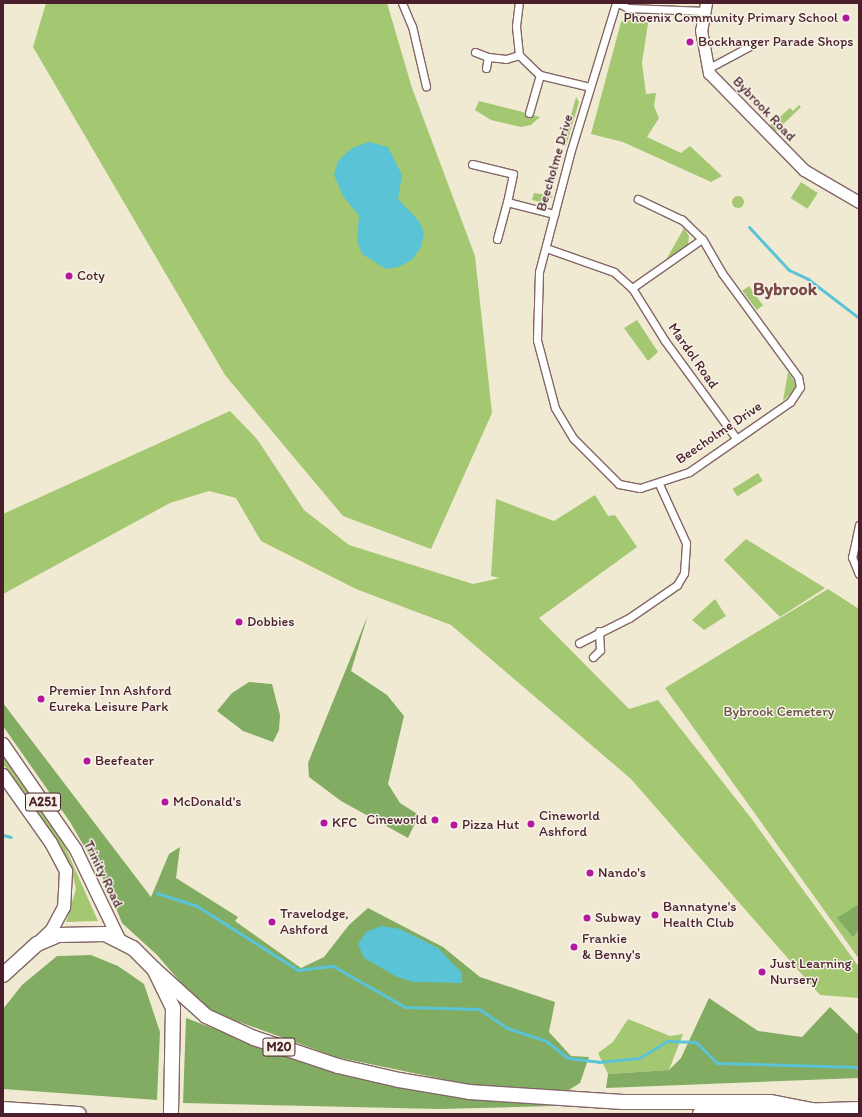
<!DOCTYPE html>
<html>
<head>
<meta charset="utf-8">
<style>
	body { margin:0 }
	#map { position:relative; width:862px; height:1117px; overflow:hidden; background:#f1ead3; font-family:Itim,sans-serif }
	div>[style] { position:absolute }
	.green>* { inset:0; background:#a4c771; transform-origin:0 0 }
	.round { border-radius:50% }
	.forest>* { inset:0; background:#83ac63 }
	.water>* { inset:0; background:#5ac3d5 }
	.stream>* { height:3px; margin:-1.5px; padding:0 1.5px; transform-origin:1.5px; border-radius:1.5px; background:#5ac3d5 }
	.roads { filter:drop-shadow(1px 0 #846666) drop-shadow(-1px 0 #846666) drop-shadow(0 1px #846666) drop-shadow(0 -1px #846666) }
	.street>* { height:7px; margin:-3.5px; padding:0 3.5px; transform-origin:3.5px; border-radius:3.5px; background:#fff }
	.secondary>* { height:11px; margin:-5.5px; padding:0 5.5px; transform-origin:5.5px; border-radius:5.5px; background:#fff }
	.primary>* { height:12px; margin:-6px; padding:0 6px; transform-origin:6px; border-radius:6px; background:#fff }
	.highway>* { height:14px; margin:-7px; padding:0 7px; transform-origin:7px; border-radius:7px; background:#fff }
	.dots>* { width:11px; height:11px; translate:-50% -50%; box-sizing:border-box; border:2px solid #f7f3e8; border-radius:50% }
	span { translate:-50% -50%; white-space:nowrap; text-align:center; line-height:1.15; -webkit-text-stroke:3px #f7f3e8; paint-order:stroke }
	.shield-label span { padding:1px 3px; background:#f7f3e8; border:1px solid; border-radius:3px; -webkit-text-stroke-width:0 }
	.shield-label { font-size:13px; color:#4a1f2b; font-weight:700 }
	.poi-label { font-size:14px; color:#4a1f2b }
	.right { translate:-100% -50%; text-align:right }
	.left { translate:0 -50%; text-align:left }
	.street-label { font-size:14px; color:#4a1f2b }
	.park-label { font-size:14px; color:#655140 }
	.district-label { font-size:18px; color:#7b4a47; font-weight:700 }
	.frame { position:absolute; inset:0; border:4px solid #4a1f2b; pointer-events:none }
</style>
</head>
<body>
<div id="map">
	<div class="green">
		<div style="clip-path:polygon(46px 3px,387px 3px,412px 88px,475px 256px,492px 413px,431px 549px,343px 516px,225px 375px,33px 47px)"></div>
		<div style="clip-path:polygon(631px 14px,649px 17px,642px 63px,646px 94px,656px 93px,654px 106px,659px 118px,647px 137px,681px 153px,690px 146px,722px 176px,711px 182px,623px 142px,591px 134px,621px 22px)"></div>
		<div style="clip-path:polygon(576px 97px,579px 102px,566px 146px,563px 145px)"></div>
		<div style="clip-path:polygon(479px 101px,519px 111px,540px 117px,531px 125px,521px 127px,491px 120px,475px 110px)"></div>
		<div style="clip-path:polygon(799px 105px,801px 107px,773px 134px,767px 128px,790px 108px,793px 111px)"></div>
		<div style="left:801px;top:182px;width:20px;height:19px;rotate:33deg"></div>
		<div style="clip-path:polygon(534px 193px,553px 196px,543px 203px,532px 200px)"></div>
		<div class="round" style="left:732px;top:196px;width:12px;height:12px"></div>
		<div style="clip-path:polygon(684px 228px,689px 236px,688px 245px,666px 260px)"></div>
		<div style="left:749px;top:286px;width:24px;height:8px;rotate:54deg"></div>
		<div style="clip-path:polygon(637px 320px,658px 352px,648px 361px,624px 328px)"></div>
		<div style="clip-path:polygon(788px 372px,795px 382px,795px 390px,783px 401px)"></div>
		<div style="clip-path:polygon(230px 411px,257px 439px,304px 510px,349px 545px,473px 584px,500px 578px,491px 576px,496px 499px,554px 521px,595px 495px,608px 516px,615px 515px,637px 547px,539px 618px,629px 709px,658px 700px,751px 818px,859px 967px,859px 998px,820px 995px,631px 779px,451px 625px,356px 589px,261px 541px,236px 498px,209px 491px,170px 503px,3px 594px,3px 514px)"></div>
		<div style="left:758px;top:473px;width:9px;height:30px;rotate:58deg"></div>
		<div style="clip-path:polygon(746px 539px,825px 588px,780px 617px,724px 560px)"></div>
		<div style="clip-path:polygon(828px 589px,859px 609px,859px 959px,665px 688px)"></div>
		<div style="clip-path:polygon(715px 599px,726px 616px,704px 630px,692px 620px)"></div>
		<div style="clip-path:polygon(3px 755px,63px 842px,98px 921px,66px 922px,76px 889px,70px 863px,3px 764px)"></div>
		<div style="clip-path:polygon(628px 1019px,670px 1036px,683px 1034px,669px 1070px,608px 1074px,598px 1053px,613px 1042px)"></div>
	</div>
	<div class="forest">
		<div style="clip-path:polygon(368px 615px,351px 671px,387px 695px,404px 716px,388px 784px,400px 803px,419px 815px,408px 838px,341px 801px,309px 777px,308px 763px)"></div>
		<div style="clip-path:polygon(249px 682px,272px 684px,280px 715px,279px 730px,273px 742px,243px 731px,217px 711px,232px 693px)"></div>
		<div style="clip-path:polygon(3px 703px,151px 897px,169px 854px,180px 847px,176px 878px,238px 917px,235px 921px,301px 968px,324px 957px,349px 925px,368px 908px,443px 947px,480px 977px,555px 1002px,549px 1032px,571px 1056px,589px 1057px,580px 1083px,564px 1093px,471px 1085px,336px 1057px,220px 1015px,195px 999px,157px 955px,122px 923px,107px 886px,70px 822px,3px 726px)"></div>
		<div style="clip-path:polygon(859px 904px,859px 930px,853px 937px,837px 918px)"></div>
		<div style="clip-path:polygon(91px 955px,118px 966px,144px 984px,160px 1032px,157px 1100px,3px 1089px,3px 1009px,22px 985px,57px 956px)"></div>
		<div style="clip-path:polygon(709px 998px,758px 1031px,802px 1037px,830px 1007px,859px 1035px,859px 1078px,606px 1088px,608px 1074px,669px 1070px,681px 1058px)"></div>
		<div style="clip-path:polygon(186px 1018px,307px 1064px,407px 1089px,553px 1106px,439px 1109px,183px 1103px)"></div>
	</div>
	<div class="water">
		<div style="clip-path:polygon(369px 142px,388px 147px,402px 175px,398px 199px,419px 221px,424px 233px,421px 247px,412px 260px,398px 267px,386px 269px,362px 254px,357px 241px,359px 216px,343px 196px,334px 175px,338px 161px,352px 148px)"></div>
		<div style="clip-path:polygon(381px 926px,400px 929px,438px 948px,462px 973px,462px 983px,414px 982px,397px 977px,364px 958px,358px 944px,366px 932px)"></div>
	</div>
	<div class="stream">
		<div style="left:749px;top:227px;width:59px;rotate:47.1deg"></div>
		<div style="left:789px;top:270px;width:21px;rotate:25deg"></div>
		<div style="left:808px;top:279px;width:64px;rotate:37.4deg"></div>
		<div style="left:3px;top:835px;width:8px;rotate:14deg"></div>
		<div style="left:157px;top:893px;width:42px;rotate:18deg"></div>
		<div style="left:197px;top:906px;width:120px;rotate:32.4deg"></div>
		<div style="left:298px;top:970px;width:35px;rotate:-7deg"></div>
		<div style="left:333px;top:966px;width:83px;rotate:29.7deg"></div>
		<div style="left:405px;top:1007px;width:74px;rotate:1.5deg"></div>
		<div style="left:479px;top:1009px;width:34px;rotate:34deg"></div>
		<div style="left:507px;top:1028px;width:41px;rotate:18.4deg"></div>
		<div style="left:546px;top:1041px;width:28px;rotate:38deg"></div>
		<div style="left:568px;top:1058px;width:31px;rotate:7deg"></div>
		<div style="left:599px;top:1062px;width:40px;rotate:-5.7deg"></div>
		<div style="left:639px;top:1058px;width:33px;rotate:-31deg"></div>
		<div style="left:667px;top:1041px;width:29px;rotate:2deg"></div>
		<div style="left:696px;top:1042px;width:30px;rotate:45deg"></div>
		<div style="left:717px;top:1063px;width:142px;rotate:1.6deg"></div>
	</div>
	<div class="roads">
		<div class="street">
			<div style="left:402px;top:3px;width:25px;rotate:67deg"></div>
			<div style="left:412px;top:26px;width:62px;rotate:76.9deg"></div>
			<div style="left:616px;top:3px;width:154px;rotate:107deg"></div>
			<div style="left:571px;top:150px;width:126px;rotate:104.7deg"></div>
			<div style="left:539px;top:272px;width:68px;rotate:91.7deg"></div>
			<div style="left:537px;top:340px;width:70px;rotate:75.2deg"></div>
			<div style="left:555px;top:408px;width:35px;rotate:59deg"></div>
			<div style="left:573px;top:438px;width:65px;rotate:45deg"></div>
			<div style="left:619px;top:484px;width:21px;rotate:11deg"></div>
			<div style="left:640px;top:488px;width:52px;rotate:-18.1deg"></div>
			<div style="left:689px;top:472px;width:123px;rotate:-34.7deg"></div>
			<div style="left:790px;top:402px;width:18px;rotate:-56deg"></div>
			<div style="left:800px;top:387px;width:10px;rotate:-101deg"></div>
			<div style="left:798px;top:377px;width:129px;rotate:-126.2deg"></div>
			<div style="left:722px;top:273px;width:39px;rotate:-120deg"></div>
			<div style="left:702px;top:239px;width:28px;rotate:-136deg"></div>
			<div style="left:682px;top:220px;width:49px;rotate:-154.5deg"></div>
			<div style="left:618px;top:3px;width:11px;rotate:27deg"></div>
			<div style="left:628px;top:8px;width:77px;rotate:2.2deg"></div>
			<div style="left:475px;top:52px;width:14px;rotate:21deg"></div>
			<div style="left:519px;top:55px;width:29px;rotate:-96deg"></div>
			<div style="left:516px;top:26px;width:23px;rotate:-83deg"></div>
			<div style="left:486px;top:68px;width:11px;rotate:-80deg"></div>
			<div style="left:488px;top:57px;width:18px;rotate:6deg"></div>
			<div style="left:506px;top:59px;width:14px;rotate:-17deg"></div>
			<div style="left:519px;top:55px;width:29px;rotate:44deg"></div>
			<div style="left:540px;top:75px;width:51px;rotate:13.5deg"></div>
			<div style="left:707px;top:69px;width:51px;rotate:-28.1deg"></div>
			<div style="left:529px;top:113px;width:40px;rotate:-74deg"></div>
			<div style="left:472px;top:164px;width:42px;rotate:13.7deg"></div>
			<div style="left:513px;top:174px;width:29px;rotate:102deg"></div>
			<div style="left:507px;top:202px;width:49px;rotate:14.3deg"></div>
			<div style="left:497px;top:239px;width:38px;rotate:-75deg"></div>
			<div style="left:546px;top:248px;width:72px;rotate:19.4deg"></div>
			<div style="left:614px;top:272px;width:24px;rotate:42deg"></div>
			<div style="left:632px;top:288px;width:62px;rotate:58.1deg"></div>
			<div style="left:665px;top:341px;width:120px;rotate:53.8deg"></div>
			<div style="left:632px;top:288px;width:85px;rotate:-35deg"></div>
			<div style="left:859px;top:525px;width:33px;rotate:102deg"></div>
			<div style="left:852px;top:557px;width:18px;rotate:68deg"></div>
			<div style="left:579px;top:643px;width:56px;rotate:-26.6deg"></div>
			<div style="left:629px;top:618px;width:58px;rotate:-34.5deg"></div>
			<div style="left:677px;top:585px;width:14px;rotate:-60deg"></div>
			<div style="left:684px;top:573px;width:30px;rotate:-86deg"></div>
			<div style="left:686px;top:543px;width:65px;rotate:-114.6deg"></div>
			<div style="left:593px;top:657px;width:10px;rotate:-45deg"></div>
			<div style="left:600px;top:650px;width:19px;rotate:-93deg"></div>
		</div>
		<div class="secondary">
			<div style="left:706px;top:3px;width:27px;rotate:100deg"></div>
			<div style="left:701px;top:30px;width:44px;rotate:79.5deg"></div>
			<div style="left:709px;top:73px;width:136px;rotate:45.6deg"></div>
			<div style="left:804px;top:170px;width:64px;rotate:30.2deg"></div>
		</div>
		<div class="primary">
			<div style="left:3px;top:744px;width:129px;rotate:55.4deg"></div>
			<div style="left:76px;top:850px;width:99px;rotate:64.2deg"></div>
			<div style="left:3px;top:775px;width:83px;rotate:54.8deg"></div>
			<div style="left:51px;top:843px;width:32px;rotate:62deg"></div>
			<div style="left:66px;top:871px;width:36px;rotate:93deg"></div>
			<div style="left:64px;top:907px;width:26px;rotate:118deg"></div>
			<div style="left:52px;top:930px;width:18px;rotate:137deg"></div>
		</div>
		<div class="highway">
			<div style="left:154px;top:969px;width:70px;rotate:42.1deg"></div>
			<div style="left:206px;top:1016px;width:53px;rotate:24.6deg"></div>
			<div style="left:254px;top:1038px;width:89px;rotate:18.4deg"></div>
			<div style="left:338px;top:1066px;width:63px;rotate:12.9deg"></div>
			<div style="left:399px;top:1080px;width:71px;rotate:9.7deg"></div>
			<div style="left:469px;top:1092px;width:154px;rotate:3.7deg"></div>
			<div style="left:623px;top:1102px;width:147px"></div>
			<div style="left:770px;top:1102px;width:43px;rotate:10.8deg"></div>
			<div style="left:3px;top:975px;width:46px;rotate:-42.4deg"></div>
			<div style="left:37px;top:944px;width:23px;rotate:-23deg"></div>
			<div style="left:58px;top:935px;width:47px;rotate:-1.2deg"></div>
			<div style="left:105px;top:934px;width:31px;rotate:27deg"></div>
			<div style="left:133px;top:948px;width:30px;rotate:45deg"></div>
			<div style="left:154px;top:969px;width:43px;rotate:64deg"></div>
			<div style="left:173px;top:1008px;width:106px;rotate:91.1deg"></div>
			<div style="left:3px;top:1109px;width:76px;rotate:3.8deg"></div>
			<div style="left:700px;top:1114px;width:159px;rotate:-1.8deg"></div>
		</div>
	</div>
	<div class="dots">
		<div style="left:846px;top:18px;background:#b5179e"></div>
		<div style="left:690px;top:42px;background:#b5179e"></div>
		<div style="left:69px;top:276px;background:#b5179e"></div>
		<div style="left:239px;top:622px;background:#b5179e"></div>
		<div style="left:41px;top:699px;background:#b5179e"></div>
		<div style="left:87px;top:761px;background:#b5179e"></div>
		<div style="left:165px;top:802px;background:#b5179e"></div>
		<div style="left:435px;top:820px;background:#b5179e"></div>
		<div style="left:324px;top:823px;background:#b5179e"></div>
		<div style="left:531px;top:824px;background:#b5179e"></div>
		<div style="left:454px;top:825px;background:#b5179e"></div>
		<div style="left:590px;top:873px;background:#b5179e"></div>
		<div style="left:655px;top:915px;background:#b5179e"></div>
		<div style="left:587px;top:918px;background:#b5179e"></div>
		<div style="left:272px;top:922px;background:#b5179e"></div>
		<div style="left:574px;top:947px;background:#b5179e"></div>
		<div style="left:762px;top:972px;background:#b5179e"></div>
	</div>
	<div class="shield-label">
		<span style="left:43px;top:802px">A251</span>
		<span style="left:279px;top:1047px">M20</span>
	</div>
	<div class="poi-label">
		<span class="right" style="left:838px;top:18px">Phoenix Community Primary School</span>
		<span class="left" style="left:698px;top:42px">Bockhanger Parade Shops</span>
		<span class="left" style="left:77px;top:276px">Coty</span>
		<span class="left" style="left:247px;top:622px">Dobbies</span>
		<span class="left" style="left:49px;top:699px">Premier Inn Ashford<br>Eureka Leisure Park</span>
		<span class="left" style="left:95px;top:761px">Beefeater</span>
		<span class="left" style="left:173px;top:802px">McDonald's</span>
		<span class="left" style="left:539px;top:824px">Cineworld<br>Ashford</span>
		<span class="right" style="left:427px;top:820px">Cineworld</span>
		<span class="left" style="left:332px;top:823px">KFC</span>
		<span class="left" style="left:462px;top:825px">Pizza Hut</span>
		<span class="left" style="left:598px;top:873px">Nando's</span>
		<span class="left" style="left:663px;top:915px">Bannatyne's<br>Health Club</span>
		<span class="left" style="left:280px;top:922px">Travelodge,<br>Ashford</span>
		<span class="left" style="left:595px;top:918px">Subway</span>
		<span class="left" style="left:582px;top:947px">Frankie<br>&amp; Benny's</span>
		<span class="left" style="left:770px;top:972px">Just Learning<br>Nursery</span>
	</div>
	<div class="street-label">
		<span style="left:764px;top:109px;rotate:46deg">Bybrook Road</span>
		<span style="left:555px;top:163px;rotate:-74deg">Beecholme Drive</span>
		<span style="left:693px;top:356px;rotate:55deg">Mardol Road</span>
		<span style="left:719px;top:433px;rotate:-34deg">Beecholme Drive</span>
		<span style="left:103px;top:874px;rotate:64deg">Trinity Road</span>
	</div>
	<div class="park-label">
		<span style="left:779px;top:712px">Bybrook Cemetery</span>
	</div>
	<div class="district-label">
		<span style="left:785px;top:289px">Bybrook</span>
	</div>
	<div class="frame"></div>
</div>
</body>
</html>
